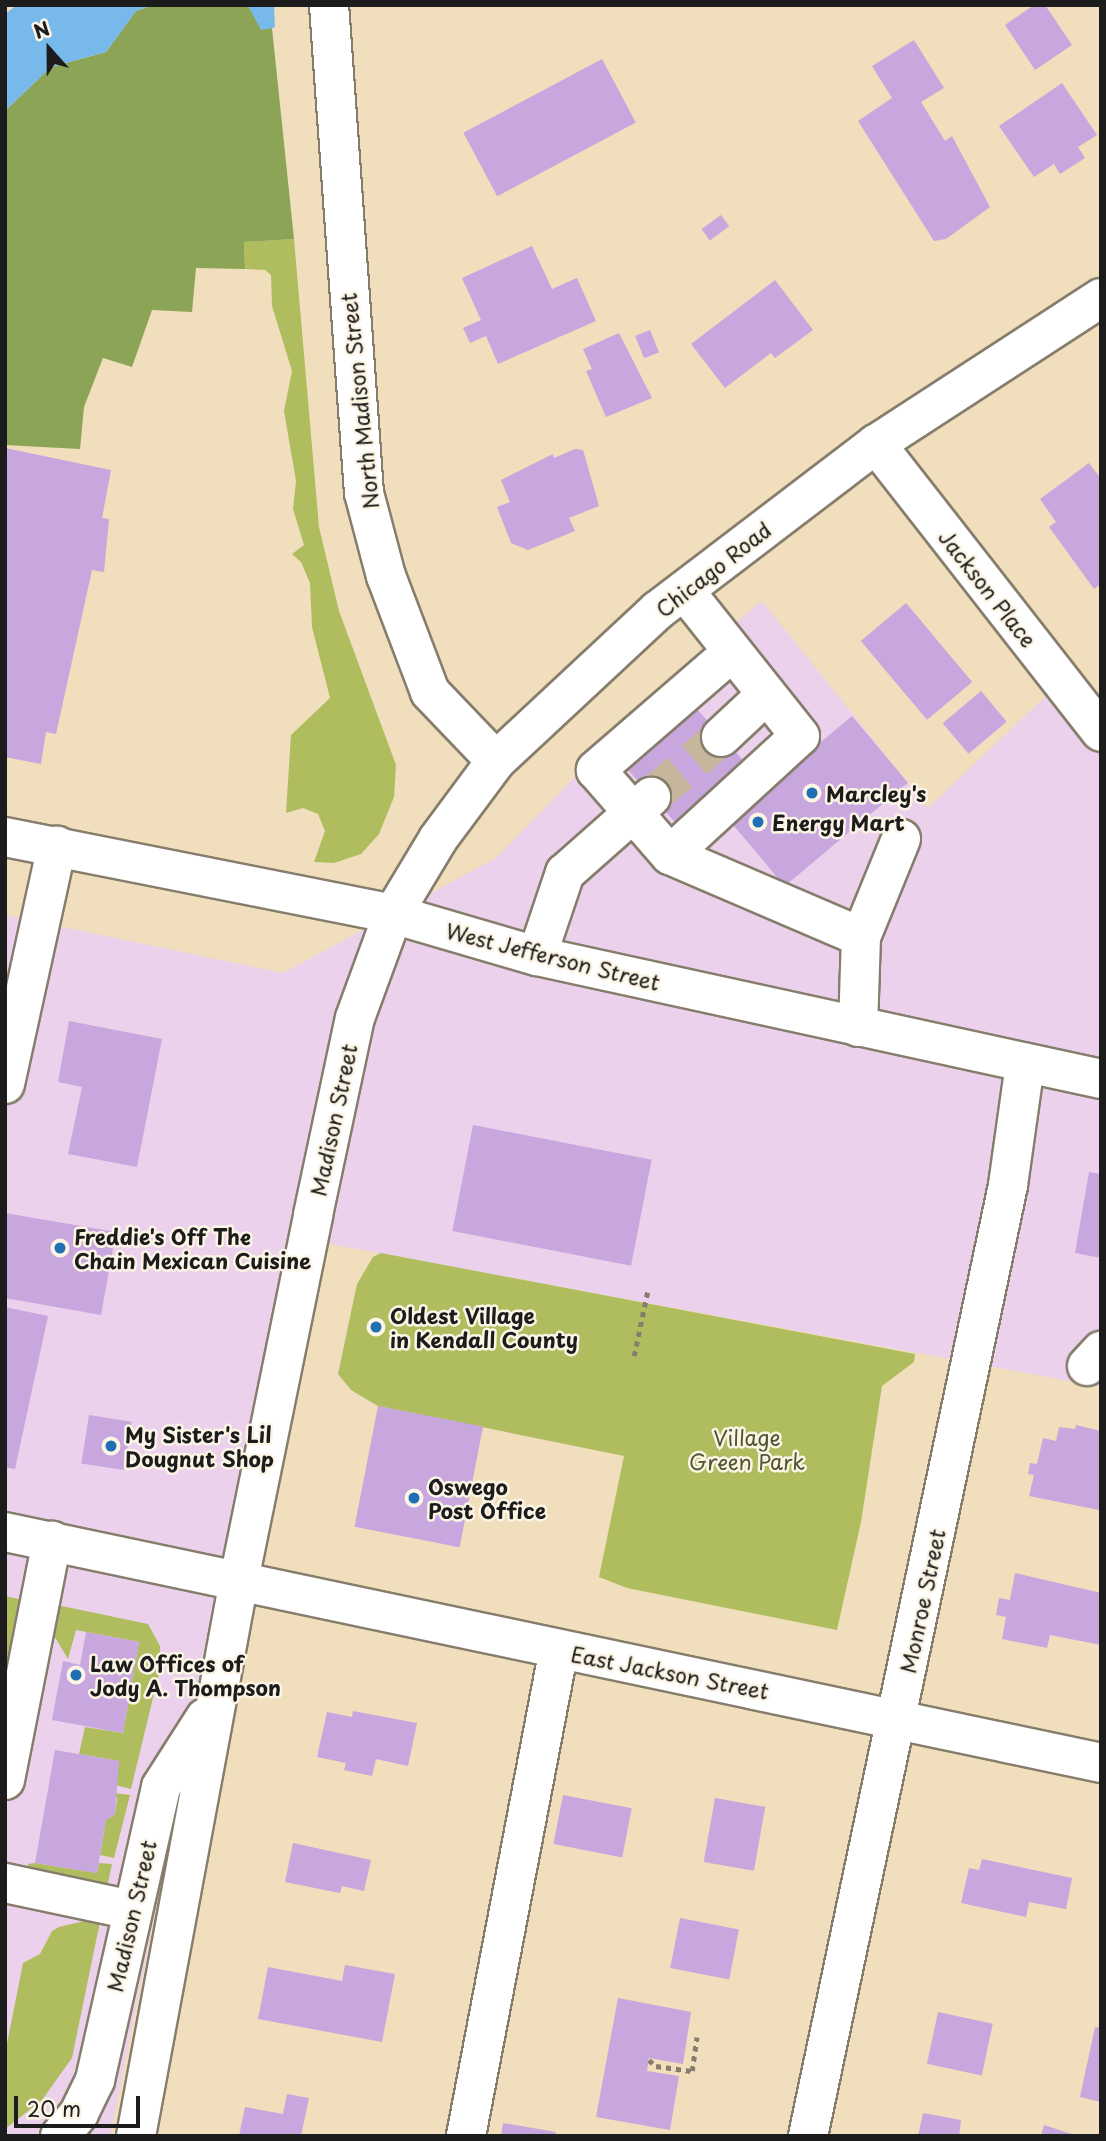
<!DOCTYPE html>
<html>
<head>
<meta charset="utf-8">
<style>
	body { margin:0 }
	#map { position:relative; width:1106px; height:2141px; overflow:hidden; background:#f0debc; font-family:"Playpen Sans",sans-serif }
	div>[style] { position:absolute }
	.built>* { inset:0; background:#ebd1eb }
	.green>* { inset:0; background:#afbd5f }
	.forest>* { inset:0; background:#8ba456 }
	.water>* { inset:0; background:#78b9ec }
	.pier>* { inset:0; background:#f0debc }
	.building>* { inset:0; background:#c8a6de; transform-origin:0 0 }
	.minor-tunnel>* { height:38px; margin-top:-19px; transform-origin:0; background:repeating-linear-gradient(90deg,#c6b79c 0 38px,transparent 0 57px) }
	.path>* { height:4.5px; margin-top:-2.25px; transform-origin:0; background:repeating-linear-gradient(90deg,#867d6c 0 5px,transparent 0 10px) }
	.roads { filter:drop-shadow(2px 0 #867d6c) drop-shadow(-2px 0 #867d6c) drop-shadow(0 2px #867d6c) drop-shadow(0 -2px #867d6c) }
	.minor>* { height:38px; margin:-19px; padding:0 19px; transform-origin:19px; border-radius:19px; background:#fff }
	.major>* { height:38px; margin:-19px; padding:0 19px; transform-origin:19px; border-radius:19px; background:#fff }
	.dots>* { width:19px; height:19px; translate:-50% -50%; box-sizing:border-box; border:4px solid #fcf5e5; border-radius:50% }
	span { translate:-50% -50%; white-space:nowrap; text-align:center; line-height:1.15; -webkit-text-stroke:5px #fcf5e5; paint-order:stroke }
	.street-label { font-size:21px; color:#1c1c1c }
	.poi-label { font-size:21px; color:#1c1c1c; font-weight:700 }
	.left { translate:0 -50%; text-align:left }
	.park-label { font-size:21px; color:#4f5433 }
	.frame { position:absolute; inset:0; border:7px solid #1c1c1c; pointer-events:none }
	.north { position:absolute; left:14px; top:14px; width:70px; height:70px; -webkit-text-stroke:5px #fcf5e5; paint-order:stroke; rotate:339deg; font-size:19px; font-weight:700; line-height:28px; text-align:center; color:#1c1c1c }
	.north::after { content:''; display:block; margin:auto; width:24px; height:32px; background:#1c1c1c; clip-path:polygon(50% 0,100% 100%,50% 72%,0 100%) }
	.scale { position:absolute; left:14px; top:2096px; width:126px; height:32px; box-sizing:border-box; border:4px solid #1c1c1c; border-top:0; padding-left:9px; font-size:21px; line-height:24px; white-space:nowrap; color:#1c1c1c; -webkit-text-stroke:5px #fcf5e5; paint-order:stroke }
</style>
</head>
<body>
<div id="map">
	<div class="built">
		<div style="clip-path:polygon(762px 601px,928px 808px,1049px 693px,1101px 756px,1101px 1387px,292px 1237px,110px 2136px,5px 2136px,5px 915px,283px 973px,496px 858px,686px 663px)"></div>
	</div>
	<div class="green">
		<div style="clip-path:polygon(294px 239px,319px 527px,339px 611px,396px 765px,394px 797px,379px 834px,361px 854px,334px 863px,314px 862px,325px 831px,318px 814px,303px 808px,286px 813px,291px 735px,330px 698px,312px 627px,310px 583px,301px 562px,292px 554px,304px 545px,293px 509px,296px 481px,284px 411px,292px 371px,272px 306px,271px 275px,265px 270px,245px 269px,244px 242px)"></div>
		<div style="clip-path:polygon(381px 1253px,915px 1354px,914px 1362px,882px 1386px,861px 1522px,837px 1630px,627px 1588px,599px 1577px,624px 1456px,378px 1406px,351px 1390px,338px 1374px,357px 1284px,373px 1257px)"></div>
		<div style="clip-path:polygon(5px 1596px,19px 1599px,5px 1670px)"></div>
		<div style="clip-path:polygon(57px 1605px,148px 1624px,160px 1646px,160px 1669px,131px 1789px,115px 1785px,119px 1761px,79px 1754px,85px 1727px,123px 1733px,139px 1642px,76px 1630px,68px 1659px,50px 1629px)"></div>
		<div style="clip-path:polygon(114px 1793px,130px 1795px,114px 1858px,100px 1855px,106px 1820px,115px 1814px,117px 1798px)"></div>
		<div style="clip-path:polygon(35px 1863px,97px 1873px,99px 1863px,112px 1864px,106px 1892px,28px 1871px,28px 1864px)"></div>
		<div style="clip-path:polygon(101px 1917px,72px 2058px,42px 2100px,5px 2129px,5px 2054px,23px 1963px,40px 1954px,52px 1931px,59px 1927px)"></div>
	</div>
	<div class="forest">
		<div style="clip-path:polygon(153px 5px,248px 5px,261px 29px,272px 28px,294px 239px,244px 242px,245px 269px,196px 268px,192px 312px,152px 310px,132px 367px,103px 358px,84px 407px,80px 449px,5px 445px,5px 111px,51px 67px,106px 52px,136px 11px)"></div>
	</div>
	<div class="water">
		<div style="clip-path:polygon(17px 5px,153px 5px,136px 11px,106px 52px,51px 67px,5px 111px,5px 14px)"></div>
		<div style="clip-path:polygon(248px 5px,323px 5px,283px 26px,261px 30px)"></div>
	</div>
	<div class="pier">
		<div style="clip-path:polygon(274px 5px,327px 5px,275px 31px)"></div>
	</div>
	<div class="building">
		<div style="clip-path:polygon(1034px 5px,1045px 5px,1072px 45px,1035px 70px,1005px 25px)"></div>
		<div style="clip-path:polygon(914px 40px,944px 88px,921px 102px,945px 141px,952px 136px,990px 207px,946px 239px,934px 241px,858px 121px,892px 98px,872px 66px)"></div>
		<div style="left:602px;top:59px;width:72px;height:157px;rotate:62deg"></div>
		<div style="clip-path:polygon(1062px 83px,1097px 135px,1078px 147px,1085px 158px,1060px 174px,1054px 164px,1034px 177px,999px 126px)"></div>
		<div style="left:721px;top:215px;width:14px;height:24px;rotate:54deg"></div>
		<div style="clip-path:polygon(532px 246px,552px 289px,577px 278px,596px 321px,498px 364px,486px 336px,470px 343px,463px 328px,481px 320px,462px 278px)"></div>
		<div style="clip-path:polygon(775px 280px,813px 330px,775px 358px,771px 353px,725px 388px,691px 344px)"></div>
		<div style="left:650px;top:330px;width:24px;height:16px;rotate:68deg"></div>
		<div style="clip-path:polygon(619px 333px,652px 398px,606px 417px,586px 371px,592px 369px,583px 349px)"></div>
		<div style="clip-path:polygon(5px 448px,111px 470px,102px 518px,109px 519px,104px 572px,92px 570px,56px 734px,46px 732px,41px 764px,5px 757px)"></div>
		<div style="clip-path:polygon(575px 449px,583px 450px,599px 506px,569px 518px,575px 531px,528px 550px,511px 543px,497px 507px,510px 502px,501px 480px,553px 454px,554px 458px)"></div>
		<div style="clip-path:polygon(1089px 463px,1101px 479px,1101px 584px,1094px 589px,1049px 527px,1056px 522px,1040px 499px)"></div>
		<div style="left:906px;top:603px;width:103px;height:59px;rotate:50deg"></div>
		<div style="left:981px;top:691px;width:40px;height:50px;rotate:50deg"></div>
		<div style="left:687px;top:698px;width:96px;height:92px;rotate:48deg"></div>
		<div style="left:852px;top:716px;width:87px;height:161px;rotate:50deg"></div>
		<div style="clip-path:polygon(69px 1021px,162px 1039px,137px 1167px,68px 1154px,82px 1087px,58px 1082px)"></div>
		<div style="left:473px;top:1125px;width:182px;height:108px;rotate:11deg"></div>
		<div style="clip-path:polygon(1089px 1172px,1101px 1174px,1101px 1258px,1075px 1253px)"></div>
		<div style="clip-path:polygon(5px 1213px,116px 1232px,101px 1315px,5px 1298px)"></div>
		<div style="clip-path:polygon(5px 1307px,48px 1316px,15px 1469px,5px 1467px)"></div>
		<div style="left:378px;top:1406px;width:107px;height:123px;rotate:11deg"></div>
		<div style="left:89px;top:1415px;width:43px;height:49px;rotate:9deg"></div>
		<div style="clip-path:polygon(1076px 1425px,1101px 1431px,1099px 1510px,1029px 1496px,1034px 1475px,1028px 1474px,1030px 1463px,1037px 1464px,1043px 1438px,1056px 1441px,1059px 1427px,1075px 1429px)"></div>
		<div style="clip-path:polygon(1015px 1573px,1101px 1593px,1101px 1645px,1050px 1635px,1047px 1648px,1002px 1639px,1006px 1617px,996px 1615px,999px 1598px,1010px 1600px)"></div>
		<div style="clip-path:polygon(86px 1632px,139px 1642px,123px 1733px,52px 1720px,63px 1661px,80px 1665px)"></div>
		<div style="clip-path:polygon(353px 1711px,417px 1723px,408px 1766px,376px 1759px,372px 1776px,344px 1770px,346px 1763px,317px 1757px,327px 1712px,352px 1717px)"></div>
		<div style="clip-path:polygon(55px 1750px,119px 1761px,115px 1814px,106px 1820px,97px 1873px,35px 1863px)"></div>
		<div style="left:563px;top:1795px;width:70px;height:50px;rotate:11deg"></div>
		<div style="left:715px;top:1798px;width:51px;height:65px;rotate:10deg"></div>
		<div style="clip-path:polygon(293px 1843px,371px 1860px,364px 1891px,342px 1886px,340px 1893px,285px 1882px)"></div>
		<div style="clip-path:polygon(982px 1859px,1072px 1878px,1066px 1909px,1029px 1902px,1026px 1917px,961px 1903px,969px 1868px,979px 1870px)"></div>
		<div style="left:680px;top:1918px;width:60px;height:51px;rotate:11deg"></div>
		<div style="clip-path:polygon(345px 1965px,395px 1974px,382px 2042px,258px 2019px,268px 1967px,342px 1981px)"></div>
		<div style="clip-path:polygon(618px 1998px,691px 2012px,683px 2064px,649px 2058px,647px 2071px,679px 2076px,670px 2130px,596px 2117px)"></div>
		<div style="left:938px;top:2012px;width:56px;height:53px;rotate:12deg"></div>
		<div style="clip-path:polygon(1095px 2027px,1101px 2028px,1101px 2102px,1080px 2097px)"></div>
		<div style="clip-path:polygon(287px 2094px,309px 2098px,301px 2136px,239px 2136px,245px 2107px,283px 2114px)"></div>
		<div style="clip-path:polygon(923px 2113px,961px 2120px,959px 2136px,918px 2136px)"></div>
		<div style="clip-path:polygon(503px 2123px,556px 2132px,555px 2136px,501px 2136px)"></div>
		<div style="clip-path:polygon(1044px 2125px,1075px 2135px,1075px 2136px,1041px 2136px)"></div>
	</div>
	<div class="minor-tunnel">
		<div style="left:651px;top:797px;width:92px;rotate:-40.6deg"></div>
	</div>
	<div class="path">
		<div style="left:634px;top:1356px;width:68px;rotate:-78.2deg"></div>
		<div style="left:649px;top:2060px;width:9px;rotate:41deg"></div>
		<div style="left:656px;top:2066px;width:36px;rotate:8deg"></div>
		<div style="left:692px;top:2071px;width:34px;rotate:-82deg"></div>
	</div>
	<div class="roads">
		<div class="minor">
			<div style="left:329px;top:5px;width:489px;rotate:85.9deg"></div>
			<div style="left:364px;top:493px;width:86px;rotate:75.2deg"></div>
			<div style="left:386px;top:576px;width:124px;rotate:69.2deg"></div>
			<div style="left:430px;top:692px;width:95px;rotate:46.3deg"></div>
			<div style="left:876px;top:444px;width:365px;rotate:52deg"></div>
			<div style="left:731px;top:653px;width:179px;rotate:139.1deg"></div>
			<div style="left:596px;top:770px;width:113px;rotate:49deg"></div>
			<div style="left:670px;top:855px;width:208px;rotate:23.2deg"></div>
			<div style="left:861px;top:937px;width:106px;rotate:-67.8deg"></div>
			<div style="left:721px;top:737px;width:62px;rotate:-43deg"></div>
			<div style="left:5px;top:837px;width:396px;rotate:11.2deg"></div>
			<div style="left:393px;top:914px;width:150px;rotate:16.3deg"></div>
			<div style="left:537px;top:956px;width:577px;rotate:12.3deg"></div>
			<div style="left:670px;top:855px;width:176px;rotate:-42.5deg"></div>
			<div style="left:800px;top:736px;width:186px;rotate:-128.5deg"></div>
			<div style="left:537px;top:956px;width:88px;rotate:-71.4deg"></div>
			<div style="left:565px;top:873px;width:115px;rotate:-41.5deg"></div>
			<div style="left:858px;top:1027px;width:90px;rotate:-88.1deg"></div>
			<div style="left:5px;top:1084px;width:244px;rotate:-77.7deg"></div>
			<div style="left:1087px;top:1366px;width:21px;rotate:-47deg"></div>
			<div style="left:5px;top:1532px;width:1120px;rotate:11.9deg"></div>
			<div style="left:5px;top:1780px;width:244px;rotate:-78.9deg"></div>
			<div style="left:5px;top:1883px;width:130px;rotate:12deg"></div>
			<div style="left:466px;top:2136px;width:495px;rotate:-79.2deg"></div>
			<div style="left:808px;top:2136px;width:972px;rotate:-78.12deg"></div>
			<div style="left:1008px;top:1185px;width:122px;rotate:-82deg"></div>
		</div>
		<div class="major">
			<div style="left:60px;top:2136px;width:30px;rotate:-50deg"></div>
			<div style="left:79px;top:2113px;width:37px;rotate:-64deg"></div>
			<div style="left:95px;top:2080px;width:300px;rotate:-77.3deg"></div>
			<div style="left:161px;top:1787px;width:82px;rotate:-57.5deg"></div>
			<div style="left:136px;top:2136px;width:565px;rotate:-79.5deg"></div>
			<div style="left:239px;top:1580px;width:372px;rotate:-78.5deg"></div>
			<div style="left:313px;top:1215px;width:201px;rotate:-78deg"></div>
			<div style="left:355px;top:1018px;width:111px;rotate:-69.9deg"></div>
			<div style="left:393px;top:914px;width:87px;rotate:-59deg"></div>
			<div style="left:438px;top:839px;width:97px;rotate:-53.4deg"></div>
			<div style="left:496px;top:761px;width:221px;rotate:-43deg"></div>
			<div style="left:658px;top:610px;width:274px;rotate:-37.3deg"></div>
			<div style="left:876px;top:444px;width:268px;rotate:-33deg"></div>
		</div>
	</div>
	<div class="dots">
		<div style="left:812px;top:793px;background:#1f6fb2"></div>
		<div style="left:758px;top:822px;background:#1f6fb2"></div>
		<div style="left:60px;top:1248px;background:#1f6fb2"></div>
		<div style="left:376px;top:1327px;background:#1f6fb2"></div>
		<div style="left:111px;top:1446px;background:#1f6fb2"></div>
		<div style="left:414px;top:1498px;background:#1f6fb2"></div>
		<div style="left:76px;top:1675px;background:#1f6fb2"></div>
	</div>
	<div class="street-label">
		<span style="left:359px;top:401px;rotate:-96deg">North Madison Street</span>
		<span style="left:713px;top:569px;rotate:-38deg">Chicago Road</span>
		<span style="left:988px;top:588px;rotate:52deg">Jackson Place</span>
		<span style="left:553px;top:956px;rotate:14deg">West Jefferson Street</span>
		<span style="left:333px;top:1120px;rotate:-78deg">Madison Street</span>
		<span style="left:922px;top:1601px;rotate:-78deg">Monroe Street</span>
		<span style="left:670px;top:1672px;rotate:11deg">East Jackson Street</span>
		<span style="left:131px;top:1916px;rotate:-77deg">Madison Street</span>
	</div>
	<div class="poi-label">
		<span class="left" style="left:826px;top:793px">Marcley's</span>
		<span class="left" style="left:772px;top:822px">Energy Mart</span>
		<span class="left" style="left:74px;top:1248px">Freddie's Off The<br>Chain Mexican Cuisine</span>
		<span class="left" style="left:390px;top:1327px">Oldest Village<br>in Kendall County</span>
		<span class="left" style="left:125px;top:1446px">My Sister's Lil<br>Dougnut Shop</span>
		<span class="left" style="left:428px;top:1498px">Oswego<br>Post Office</span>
		<span class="left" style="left:90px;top:1675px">Law Offices of<br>Jody A. Thompson</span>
	</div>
	<div class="park-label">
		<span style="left:747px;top:1449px">Village<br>Green Park</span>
	</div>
	<div class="frame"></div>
	<div class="north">N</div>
	<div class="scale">20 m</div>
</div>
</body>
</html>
